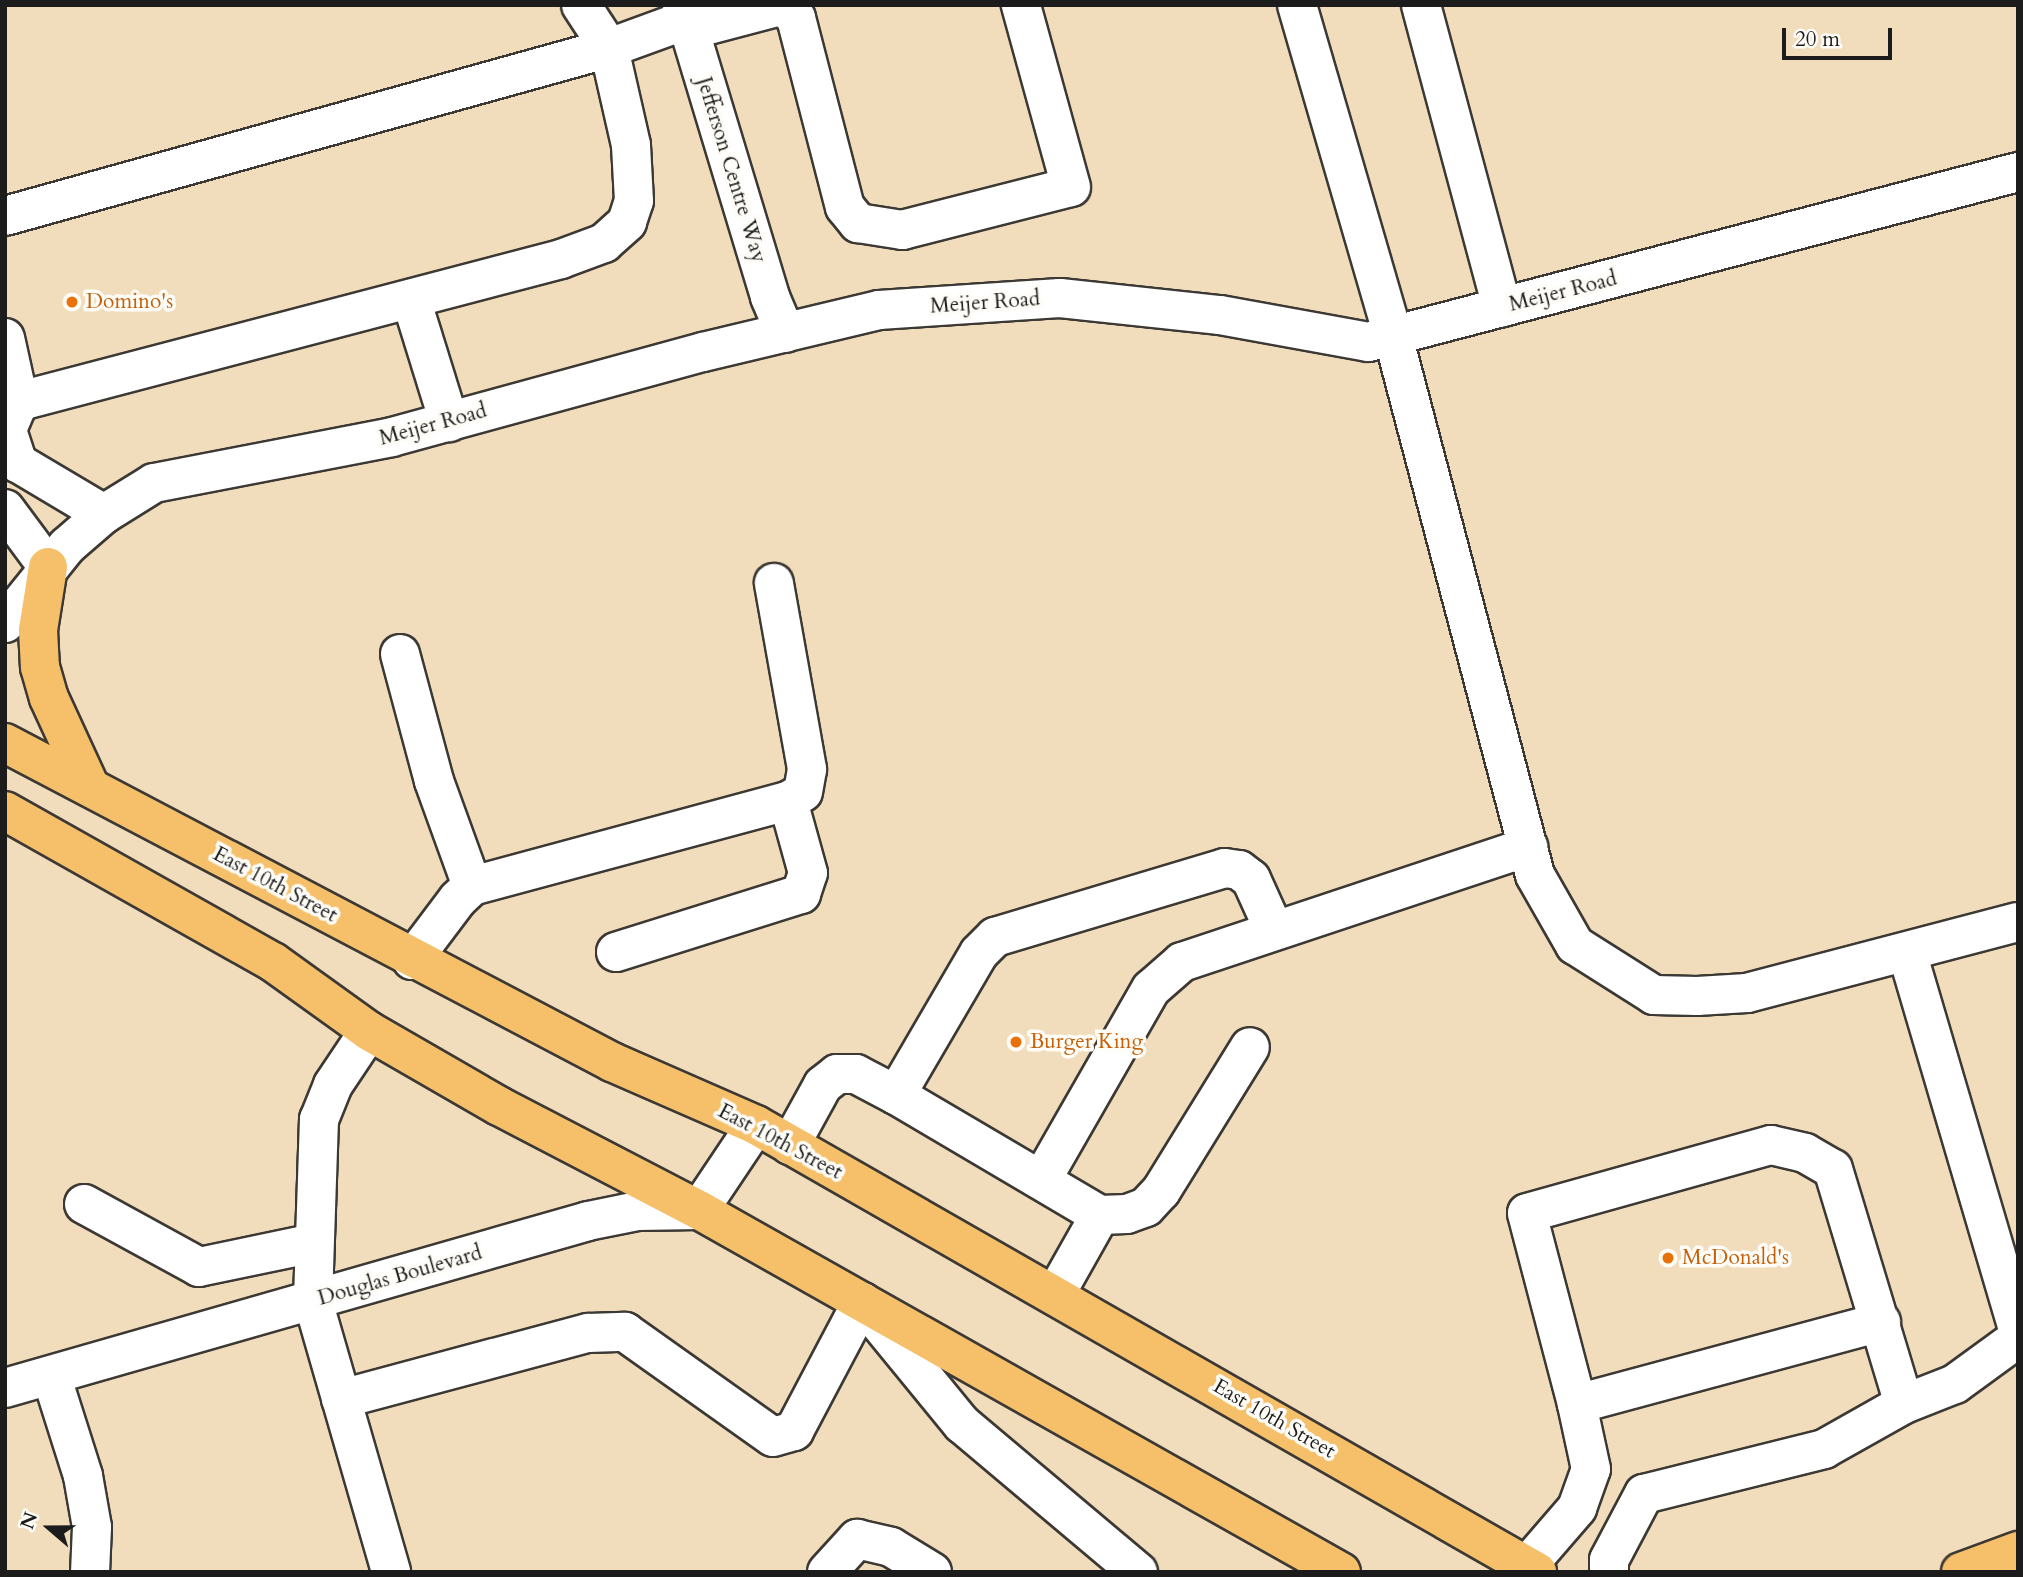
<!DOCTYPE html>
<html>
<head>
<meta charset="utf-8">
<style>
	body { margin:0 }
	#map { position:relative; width:2023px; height:1577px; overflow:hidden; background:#f1dcbc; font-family:Cardo,serif }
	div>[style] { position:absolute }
	.roads { filter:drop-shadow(2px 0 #3c3934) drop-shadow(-2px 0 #3c3934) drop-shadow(0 2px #3c3934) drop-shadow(0 -2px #3c3934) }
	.minor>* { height:38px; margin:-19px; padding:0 19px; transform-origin:19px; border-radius:19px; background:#fff }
	.major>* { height:38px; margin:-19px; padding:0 19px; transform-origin:19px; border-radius:19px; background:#f6c06b }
	.dots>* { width:19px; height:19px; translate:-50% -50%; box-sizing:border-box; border:4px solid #fdfcf7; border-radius:50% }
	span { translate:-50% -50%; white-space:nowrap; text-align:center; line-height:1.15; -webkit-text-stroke:7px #fdfcf7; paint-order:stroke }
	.street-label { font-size:21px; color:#1c1c1c }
	.food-label { font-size:21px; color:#c56008 }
	.left { translate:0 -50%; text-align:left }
	.frame { position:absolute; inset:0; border:7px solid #1c1c1c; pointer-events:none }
	.north { position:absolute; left:14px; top:1493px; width:70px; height:70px; -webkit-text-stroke:5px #fdfcf7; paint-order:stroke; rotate:290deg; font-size:19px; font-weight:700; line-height:28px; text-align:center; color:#1c1c1c }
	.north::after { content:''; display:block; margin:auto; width:24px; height:32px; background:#1c1c1c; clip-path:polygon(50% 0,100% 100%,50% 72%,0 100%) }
	.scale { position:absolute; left:1782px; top:28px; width:110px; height:32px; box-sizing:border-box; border:4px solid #1c1c1c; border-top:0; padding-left:9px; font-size:21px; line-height:24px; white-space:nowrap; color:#1c1c1c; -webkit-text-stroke:5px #fdfcf7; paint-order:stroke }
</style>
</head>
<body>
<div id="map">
	<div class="roads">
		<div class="minor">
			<div style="left:682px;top:5px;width:305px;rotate:73.2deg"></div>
			<div style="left:770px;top:297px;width:39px;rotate:67deg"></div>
			<div style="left:1297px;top:5px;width:345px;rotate:73.8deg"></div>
			<div style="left:1393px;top:336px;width:557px;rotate:75.24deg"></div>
			<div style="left:1535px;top:875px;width:81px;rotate:60.3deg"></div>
			<div style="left:1575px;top:945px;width:93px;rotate:32.3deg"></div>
			<div style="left:1654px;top:995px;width:43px;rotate:1.3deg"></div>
			<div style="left:1697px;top:996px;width:50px;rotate:-3.4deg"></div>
			<div style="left:1747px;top:993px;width:280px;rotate:-14.7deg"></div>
			<div style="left:1421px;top:5px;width:313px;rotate:75deg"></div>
			<div style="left:784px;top:6px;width:17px;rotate:45deg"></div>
			<div style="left:796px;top:18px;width:195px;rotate:75.5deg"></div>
			<div style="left:845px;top:207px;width:21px;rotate:51deg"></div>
			<div style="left:858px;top:223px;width:45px;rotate:9deg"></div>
			<div style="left:902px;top:230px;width:174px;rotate:-14.3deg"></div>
			<div style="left:1071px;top:187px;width:189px;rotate:-105.4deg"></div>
			<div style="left:689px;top:30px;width:98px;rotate:-14.7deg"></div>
			<div style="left:5px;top:216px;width:627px;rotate:-15.54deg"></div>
			<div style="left:609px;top:48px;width:51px;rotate:-123.1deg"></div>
			<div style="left:411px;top:299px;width:129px;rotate:72.8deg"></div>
			<div style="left:5px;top:338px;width:60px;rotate:77.6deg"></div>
			<div style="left:18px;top:397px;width:7px;rotate:27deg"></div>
			<div style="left:24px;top:400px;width:555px;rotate:-14.71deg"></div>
			<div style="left:561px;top:259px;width:46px;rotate:-20.4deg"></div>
			<div style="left:604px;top:243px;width:31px;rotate:-42deg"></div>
			<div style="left:627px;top:222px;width:22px;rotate:-72deg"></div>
			<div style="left:634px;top:201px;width:56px;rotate:-93.1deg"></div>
			<div style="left:631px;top:145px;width:99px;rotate:-102.8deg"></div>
			<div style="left:609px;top:48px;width:82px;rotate:-20deg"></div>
			<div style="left:20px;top:399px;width:34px;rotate:113deg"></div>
			<div style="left:7px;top:430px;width:35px;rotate:72deg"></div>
			<div style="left:18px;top:463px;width:100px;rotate:30.7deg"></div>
			<div style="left:5px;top:509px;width:72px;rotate:53.4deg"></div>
			<div style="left:5px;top:623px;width:99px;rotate:-51.2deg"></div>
			<div style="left:67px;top:546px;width:49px;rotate:-40.9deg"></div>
			<div style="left:104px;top:514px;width:59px;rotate:-31.8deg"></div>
			<div style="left:154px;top:483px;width:242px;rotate:-10.9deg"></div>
			<div style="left:392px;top:437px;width:322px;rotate:-15.3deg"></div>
			<div style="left:703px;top:352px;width:181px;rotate:-13.4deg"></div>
			<div style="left:879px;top:310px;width:181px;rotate:-3.8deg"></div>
			<div style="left:1060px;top:298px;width:161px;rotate:6.1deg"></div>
			<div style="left:1220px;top:315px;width:151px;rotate:10.3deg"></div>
			<div style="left:1369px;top:342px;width:671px;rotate:-14.68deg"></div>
			<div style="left:400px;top:654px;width:131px;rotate:75deg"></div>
			<div style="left:434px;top:781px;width:112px;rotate:70.1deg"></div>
			<div style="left:616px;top:952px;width:194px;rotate:-17.4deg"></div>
			<div style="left:801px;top:894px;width:22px;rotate:-72deg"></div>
			<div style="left:808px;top:873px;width:75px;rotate:-105.5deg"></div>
			<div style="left:1907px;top:952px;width:392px;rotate:73.6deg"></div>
			<div style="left:412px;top:960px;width:76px;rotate:-53deg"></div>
			<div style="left:458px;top:899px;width:19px;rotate:-43deg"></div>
			<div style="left:472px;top:886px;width:327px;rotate:-15.1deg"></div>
			<div style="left:788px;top:801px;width:17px;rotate:-31deg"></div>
			<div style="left:803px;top:792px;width:23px;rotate:-80deg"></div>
			<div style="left:807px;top:769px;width:189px;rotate:-100.1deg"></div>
			<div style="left:369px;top:1031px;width:65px;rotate:123.7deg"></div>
			<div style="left:333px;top:1085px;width:37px;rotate:112deg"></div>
			<div style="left:319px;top:1119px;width:182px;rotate:91.9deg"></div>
			<div style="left:313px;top:1301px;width:282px;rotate:73.9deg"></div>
			<div style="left:896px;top:1095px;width:164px;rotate:-59.7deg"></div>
			<div style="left:979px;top:953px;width:23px;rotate:-45deg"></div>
			<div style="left:995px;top:937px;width:240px;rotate:-16.7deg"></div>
			<div style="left:1225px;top:868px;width:14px;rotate:8deg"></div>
			<div style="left:1239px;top:870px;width:15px;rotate:37deg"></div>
			<div style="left:1251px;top:879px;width:56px;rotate:65.7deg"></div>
			<div style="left:790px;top:1145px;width:68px;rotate:-61.2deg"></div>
			<div style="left:823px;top:1085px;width:18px;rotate:-38deg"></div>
			<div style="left:837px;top:1074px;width:19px"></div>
			<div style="left:856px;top:1074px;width:45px;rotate:27.7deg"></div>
			<div style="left:896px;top:1095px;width:237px;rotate:30.5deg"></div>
			<div style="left:1100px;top:1215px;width:92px;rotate:119.4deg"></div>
			<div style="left:1042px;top:1179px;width:219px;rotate:-60.2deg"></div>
			<div style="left:1151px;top:989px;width:41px;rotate:-41.1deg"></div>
			<div style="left:1182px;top:962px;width:365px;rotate:-18.4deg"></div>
			<div style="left:84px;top:1204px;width:131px;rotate:28.7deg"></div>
			<div style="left:199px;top:1267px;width:117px;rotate:-11.8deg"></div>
			<div style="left:1100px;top:1215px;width:27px;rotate:-2deg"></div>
			<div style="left:1127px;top:1214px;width:20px;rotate:-20deg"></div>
			<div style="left:1146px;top:1207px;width:22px;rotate:-47deg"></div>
			<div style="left:1161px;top:1191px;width:169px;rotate:-58.3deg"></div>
			<div style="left:52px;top:1378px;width:103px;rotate:72.4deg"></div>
			<div style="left:83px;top:1476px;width:52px;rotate:80deg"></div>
			<div style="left:92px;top:1527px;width:45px;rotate:92.5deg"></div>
			<div style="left:5px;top:1388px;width:606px;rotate:-15.98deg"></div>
			<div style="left:588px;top:1221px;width:50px;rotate:-11.5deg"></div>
			<div style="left:637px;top:1211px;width:62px;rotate:-0.9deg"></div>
			<div style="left:699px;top:1210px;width:102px;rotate:-56.2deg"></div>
			<div style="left:341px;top:1399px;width:256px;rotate:-15deg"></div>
			<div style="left:588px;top:1333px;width:37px;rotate:-2deg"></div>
			<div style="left:625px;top:1332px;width:181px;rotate:35.4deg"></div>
			<div style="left:773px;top:1437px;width:22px;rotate:-16deg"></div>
			<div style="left:794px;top:1431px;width:146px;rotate:-62.2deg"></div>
			<div style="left:862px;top:1302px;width:158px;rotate:50.7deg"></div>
			<div style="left:962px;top:1424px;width:230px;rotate:40.1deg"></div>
			<div style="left:1577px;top:1404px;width:197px;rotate:-104.7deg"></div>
			<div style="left:1527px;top:1213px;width:253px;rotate:-15.6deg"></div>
			<div style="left:1771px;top:1145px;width:35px;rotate:13deg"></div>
			<div style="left:1805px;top:1153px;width:32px;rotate:30deg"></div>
			<div style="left:1833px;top:1169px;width:245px;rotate:73.2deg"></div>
			<div style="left:1527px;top:1566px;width:77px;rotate:-49.2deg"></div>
			<div style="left:1577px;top:1508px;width:41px;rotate:-70.3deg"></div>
			<div style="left:1591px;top:1469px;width:66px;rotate:-102.2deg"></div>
			<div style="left:1577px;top:1404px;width:315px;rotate:-15.1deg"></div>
			<div style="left:827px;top:1572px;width:45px;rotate:-47.7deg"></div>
			<div style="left:857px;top:1539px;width:35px;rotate:13deg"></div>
			<div style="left:891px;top:1547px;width:48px;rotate:31.4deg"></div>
			<div style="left:1609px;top:1572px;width:12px;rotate:-90deg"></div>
			<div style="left:1609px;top:1560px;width:75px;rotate:-62.1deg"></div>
			<div style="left:1644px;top:1494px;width:186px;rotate:-14deg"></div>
			<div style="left:1824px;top:1449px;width:92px;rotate:-29.4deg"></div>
			<div style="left:1904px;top:1404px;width:55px;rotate:-21.4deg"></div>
			<div style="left:1955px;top:1384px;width:78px;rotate:-36.1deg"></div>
		</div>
		<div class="major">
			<div style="left:48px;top:567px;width:64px;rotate:99deg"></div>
			<div style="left:38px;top:630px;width:37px;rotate:87deg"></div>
			<div style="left:40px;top:667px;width:32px;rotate:74deg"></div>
			<div style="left:49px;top:698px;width:98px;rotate:65.3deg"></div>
			<div style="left:5px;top:743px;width:686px;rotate:27.72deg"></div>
			<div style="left:612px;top:1062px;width:157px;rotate:23.6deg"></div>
			<div style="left:756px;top:1125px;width:900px;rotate:29.78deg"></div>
			<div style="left:5px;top:811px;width:308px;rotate:29.4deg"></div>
			<div style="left:273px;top:962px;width:118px;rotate:35.7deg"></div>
			<div style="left:369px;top:1031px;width:150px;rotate:30deg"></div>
			<div style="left:499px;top:1106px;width:225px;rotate:27.5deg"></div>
			<div style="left:699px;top:1210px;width:737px;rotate:29.42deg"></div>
			<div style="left:1961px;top:1572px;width:61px;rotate:-20.2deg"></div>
		</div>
	</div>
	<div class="dots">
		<div style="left:72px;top:302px;background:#e8710a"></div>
		<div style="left:1016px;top:1042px;background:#e8710a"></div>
		<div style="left:1668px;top:1258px;background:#e8710a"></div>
	</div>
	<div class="street-label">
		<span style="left:731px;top:170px;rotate:73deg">Jefferson Centre Way</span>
		<span style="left:1563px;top:292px;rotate:-14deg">Meijer Road</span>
		<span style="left:985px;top:303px;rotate:-4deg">Meijer Road</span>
		<span style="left:433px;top:425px;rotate:-15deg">Meijer Road</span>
		<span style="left:275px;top:885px;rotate:28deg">East 10th Street</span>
		<span style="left:780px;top:1142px;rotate:28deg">East 10th Street</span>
		<span style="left:400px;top:1276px;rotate:-16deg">Douglas Boulevard</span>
		<span style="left:1274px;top:1419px;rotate:30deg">East 10th Street</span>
	</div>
	<div class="food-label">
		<span class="left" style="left:86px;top:302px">Domino's</span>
		<span class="left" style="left:1030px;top:1042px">Burger King</span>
		<span class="left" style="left:1682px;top:1258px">McDonald's</span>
	</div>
	<div class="frame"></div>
	<div class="north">N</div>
	<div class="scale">20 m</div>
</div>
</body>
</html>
